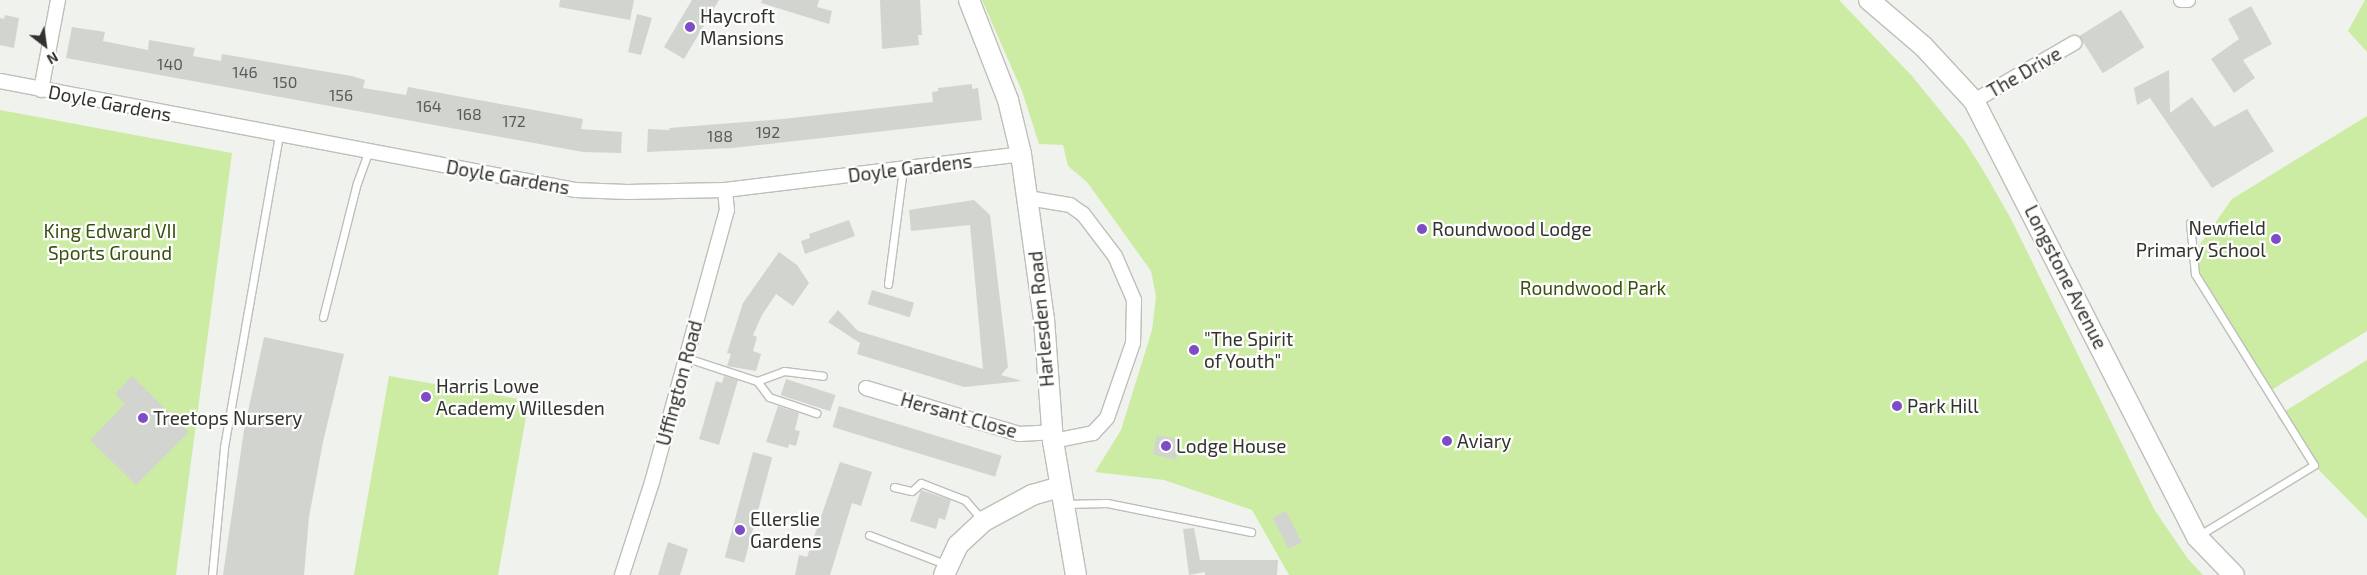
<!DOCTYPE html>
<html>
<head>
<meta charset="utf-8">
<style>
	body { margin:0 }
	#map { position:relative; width:2367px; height:575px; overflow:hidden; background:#f0f2ed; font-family:"Exo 2",sans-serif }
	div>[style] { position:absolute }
	.green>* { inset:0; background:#cdeca3; transform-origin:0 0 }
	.building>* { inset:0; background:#d2d4cf; transform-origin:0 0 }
	.roads { filter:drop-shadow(1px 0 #bdbfba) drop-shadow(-1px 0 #bdbfba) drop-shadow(0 1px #bdbfba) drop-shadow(0 -1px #bdbfba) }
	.lane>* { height:7px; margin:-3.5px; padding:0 3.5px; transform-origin:3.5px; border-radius:3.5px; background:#fff }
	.street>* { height:14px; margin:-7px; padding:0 7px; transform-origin:7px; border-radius:7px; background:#fff }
	.secondary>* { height:20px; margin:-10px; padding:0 10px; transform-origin:10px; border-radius:10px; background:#fff }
	.dots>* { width:14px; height:14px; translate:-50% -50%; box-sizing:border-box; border:2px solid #fefffd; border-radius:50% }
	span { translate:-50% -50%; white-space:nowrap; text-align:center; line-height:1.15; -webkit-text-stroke:4.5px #fefffd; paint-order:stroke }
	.number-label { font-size:16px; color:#5a5b58 }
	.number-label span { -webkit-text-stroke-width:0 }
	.poi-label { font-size:19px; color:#323331 }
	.left { translate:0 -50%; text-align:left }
	.right { translate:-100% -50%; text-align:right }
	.street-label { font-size:19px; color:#323331 }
	.park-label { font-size:19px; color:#394f10 }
	.north { position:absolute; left:20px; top:20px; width:50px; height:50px; -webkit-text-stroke:4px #fefffd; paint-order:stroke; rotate:150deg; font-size:14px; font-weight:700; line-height:20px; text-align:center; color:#323331 }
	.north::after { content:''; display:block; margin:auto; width:18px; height:22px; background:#323331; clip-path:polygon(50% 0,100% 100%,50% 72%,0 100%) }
</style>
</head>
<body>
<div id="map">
	<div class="green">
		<div style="clip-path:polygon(982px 0,1839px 0,1912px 76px,1964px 140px,1983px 170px,2011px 219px,2154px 509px,2188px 559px,2203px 575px,1289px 575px,1252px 510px,1164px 480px,1095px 472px,1121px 430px,1152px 330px,1156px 297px,1151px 271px,1087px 182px,1068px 166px,1063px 145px,1039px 144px,1022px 91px)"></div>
		<div style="clip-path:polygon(2365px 0,2367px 0,2367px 52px,2348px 31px)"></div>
		<div style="clip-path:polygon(0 110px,232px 153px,176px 575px,0 575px)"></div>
		<div style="clip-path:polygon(2367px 116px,2367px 331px,2270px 391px,2191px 257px,2232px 199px)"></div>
		<div style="clip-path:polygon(2367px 360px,2367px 519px,2314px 465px,2277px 416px)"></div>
		<div style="left:389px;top:376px;width:142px;height:202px;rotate:10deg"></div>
	</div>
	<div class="building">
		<div style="clip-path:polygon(560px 0,634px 0,630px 20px,559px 7px)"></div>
		<div style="clip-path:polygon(692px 0,719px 0,684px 59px,664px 47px)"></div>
		<div style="clip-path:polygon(762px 0,819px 0,817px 7px,832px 11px,829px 24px,761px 3px)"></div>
		<div style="clip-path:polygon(880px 0,920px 0,922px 35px,918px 35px,919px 45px,882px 49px)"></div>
		<div style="clip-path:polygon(2251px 6px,2272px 44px,2243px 60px,2255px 78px,2234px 93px,2211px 59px,2239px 39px,2228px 19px)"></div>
		<div style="left:2121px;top:10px;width:44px;height:49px;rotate:58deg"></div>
		<div style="clip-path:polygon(637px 14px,652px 18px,641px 55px,628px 52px)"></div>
		<div style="clip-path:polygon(5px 15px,19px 18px,14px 48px,0 45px,0 18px,4px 19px)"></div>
		<div style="clip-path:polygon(72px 27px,105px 32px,103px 41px,148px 50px,149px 40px,195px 48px,193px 56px,221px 61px,222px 54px,352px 76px,365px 80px,363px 88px,406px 95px,408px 87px,583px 119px,581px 129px,622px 132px,621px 153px,583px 152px,66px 58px)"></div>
		<div style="clip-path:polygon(2169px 70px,2170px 113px,2192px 97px,2214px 127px,2247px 109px,2274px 151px,2212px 188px,2150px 98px,2137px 105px,2134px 88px)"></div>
		<div style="clip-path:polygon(972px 84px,972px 89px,978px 88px,982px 120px,732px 148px,647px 152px,648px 129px,670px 130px,669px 128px,783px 119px,933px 102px,932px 92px,938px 91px,938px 88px)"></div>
		<div style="clip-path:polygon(974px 200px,990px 215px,1008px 367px,1001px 375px,1022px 381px,964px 387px,857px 354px,860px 343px,828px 322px,838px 310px,858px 331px,983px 369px,970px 225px,911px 231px,909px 210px)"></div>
		<div style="clip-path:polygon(849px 220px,855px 236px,805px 254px,801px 241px,810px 238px,809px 234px)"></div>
		<div style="clip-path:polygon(779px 252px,797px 265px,809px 283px,793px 306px,776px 294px,762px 315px,753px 335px,757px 337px,753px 351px,761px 354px,756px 371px,727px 366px,731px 354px,727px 353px,743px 303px)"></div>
		<div style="left:872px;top:290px;width:44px;height:15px;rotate:17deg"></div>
		<div style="clip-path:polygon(264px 337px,344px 354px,323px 442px,309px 517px,304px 575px,223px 575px,244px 430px)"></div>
		<div style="clip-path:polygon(132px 376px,189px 432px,136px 485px,90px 440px,125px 404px,115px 394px)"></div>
		<div style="clip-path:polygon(724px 376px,738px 380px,719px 445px,699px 439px,716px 381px,722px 383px)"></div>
		<div style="left:786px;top:379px;width:52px;height:17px;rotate:18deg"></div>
		<div style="clip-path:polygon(778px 406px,799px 413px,795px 430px,800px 431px,796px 446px,789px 444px,788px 448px,766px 442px)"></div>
		<div style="left:839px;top:406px;width:170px;height:22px;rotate:17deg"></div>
		<div style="left:1157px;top:435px;width:24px;height:20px;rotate:12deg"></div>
		<div style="left:753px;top:452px;width:20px;height:109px;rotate:15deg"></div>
		<div style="clip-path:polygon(840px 462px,872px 472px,861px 506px,852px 503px,830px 575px,795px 575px,799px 555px,807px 557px)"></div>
		<div style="clip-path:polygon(921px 490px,951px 500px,945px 520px,939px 518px,936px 529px,910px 521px)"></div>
		<div style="left:1286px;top:511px;width:35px;height:15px;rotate:63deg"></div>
		<div style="clip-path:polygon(1194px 528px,1200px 560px,1278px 560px,1277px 575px,1205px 575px,1205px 572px,1189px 575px,1183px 529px)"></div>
		<div style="clip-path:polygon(668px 542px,688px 549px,680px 575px,658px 575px)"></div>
	</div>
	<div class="roads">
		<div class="lane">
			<div style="left:2190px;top:223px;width:51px;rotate:84.4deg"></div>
			<div style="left:2195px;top:274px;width:225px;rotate:58.1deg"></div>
			<div style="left:2314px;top:465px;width:136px;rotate:148.5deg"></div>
			<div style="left:888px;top:284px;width:116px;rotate:-82.6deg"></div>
			<div style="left:323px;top:317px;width:138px;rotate:-75.8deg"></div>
			<div style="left:357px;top:183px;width:33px;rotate:-70deg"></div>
			<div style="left:687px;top:358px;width:74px;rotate:18.2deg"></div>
			<div style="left:757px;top:381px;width:20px;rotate:53deg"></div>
			<div style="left:769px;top:397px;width:50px;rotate:18.8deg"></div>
			<div style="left:757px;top:381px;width:29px;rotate:-20deg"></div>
			<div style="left:784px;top:371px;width:39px;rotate:7deg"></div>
			<div style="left:894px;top:487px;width:18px;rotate:13deg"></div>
			<div style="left:912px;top:491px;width:12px;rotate:-42deg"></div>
			<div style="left:921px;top:483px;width:47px;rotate:21.1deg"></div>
			<div style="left:965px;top:500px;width:28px;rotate:49deg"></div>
			<div style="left:1065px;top:504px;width:42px;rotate:-1.4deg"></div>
			<div style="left:1107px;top:503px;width:147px;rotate:11.4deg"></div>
			<div style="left:869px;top:535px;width:84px;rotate:21deg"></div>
			<div style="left:212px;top:575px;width:129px;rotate:-84.6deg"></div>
			<div style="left:224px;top:447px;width:317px;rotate:-80deg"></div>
		</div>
		<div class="street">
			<div style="left:2181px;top:0;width:7px"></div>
			<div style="left:0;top:81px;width:585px;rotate:10.73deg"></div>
			<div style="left:575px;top:190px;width:52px;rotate:2.2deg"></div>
			<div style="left:627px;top:192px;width:98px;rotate:-1.2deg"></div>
			<div style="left:725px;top:190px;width:298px;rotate:-6.9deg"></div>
			<div style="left:41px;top:90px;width:92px;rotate:-79.3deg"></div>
			<div style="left:1974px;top:101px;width:116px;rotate:-30.1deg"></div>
			<div style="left:1028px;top:198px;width:43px;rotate:9.5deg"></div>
			<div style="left:1070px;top:205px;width:16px;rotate:35deg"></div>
			<div style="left:1083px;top:214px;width:53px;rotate:52.7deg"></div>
			<div style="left:1115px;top:256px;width:48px;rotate:66.6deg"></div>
			<div style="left:1134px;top:300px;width:43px;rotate:91.3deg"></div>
			<div style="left:1133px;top:343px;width:79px;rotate:109.1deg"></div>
			<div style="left:1107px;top:418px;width:21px;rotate:133deg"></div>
			<div style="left:1093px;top:433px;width:41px;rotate:168.7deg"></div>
			<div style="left:866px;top:388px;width:160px;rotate:16.7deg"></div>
			<div style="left:1019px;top:434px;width:33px;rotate:-3deg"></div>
			<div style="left:622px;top:575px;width:98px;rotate:-72.1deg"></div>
			<div style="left:652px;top:482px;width:282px;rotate:-74.6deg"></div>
			<div style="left:727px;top:210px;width:20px;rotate:-96deg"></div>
		</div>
		<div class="secondary">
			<div style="left:969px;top:0;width:107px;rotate:68.7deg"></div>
			<div style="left:1008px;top:100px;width:56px;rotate:76.5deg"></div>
			<div style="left:1021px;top:154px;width:167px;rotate:82.1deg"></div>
			<div style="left:1044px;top:319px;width:122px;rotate:85.8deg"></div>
			<div style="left:1053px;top:441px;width:136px;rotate:80.3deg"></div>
			<div style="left:1869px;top:0;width:71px;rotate:40.4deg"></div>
			<div style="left:1923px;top:46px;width:75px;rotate:47.2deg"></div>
			<div style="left:1974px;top:101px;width:490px;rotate:62.9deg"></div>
			<div style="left:2197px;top:537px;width:53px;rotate:45.8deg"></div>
			<div style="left:944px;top:575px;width:33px;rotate:-65deg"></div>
			<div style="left:958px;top:545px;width:35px;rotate:-43deg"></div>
			<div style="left:984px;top:521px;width:55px;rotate:-28.4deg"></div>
			<div style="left:1032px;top:495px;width:29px;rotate:-16deg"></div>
		</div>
	</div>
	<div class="dots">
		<div style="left:690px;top:27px;background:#7e4dc5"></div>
		<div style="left:1422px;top:229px;background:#7e4dc5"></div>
		<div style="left:2276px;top:239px;background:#7e4dc5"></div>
		<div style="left:1194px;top:350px;background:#7e4dc5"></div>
		<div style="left:426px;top:397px;background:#7e4dc5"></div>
		<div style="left:1897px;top:406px;background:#7e4dc5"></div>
		<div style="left:143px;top:418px;background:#7e4dc5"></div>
		<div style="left:1447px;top:441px;background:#7e4dc5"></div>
		<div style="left:1166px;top:446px;background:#7e4dc5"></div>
		<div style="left:740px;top:530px;background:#7e4dc5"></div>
	</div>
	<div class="number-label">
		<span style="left:170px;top:64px">140</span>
		<span style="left:245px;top:72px">146</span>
		<span style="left:285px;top:82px">150</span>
		<span style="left:341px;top:95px">156</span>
		<span style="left:429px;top:106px">164</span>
		<span style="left:469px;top:114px">168</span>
		<span style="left:514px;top:121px">172</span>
		<span style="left:768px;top:132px">192</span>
		<span style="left:720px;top:136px">188</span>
	</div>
	<div class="poi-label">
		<span class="left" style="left:700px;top:27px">Haycroft<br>Mansions</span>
		<span class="right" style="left:2266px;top:239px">Newfield<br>Primary School</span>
		<span class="left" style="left:1432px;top:229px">Roundwood Lodge</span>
		<span class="left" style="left:1204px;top:350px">"The Spirit<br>of Youth"</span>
		<span class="left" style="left:436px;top:397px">Harris Lowe<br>Academy Willesden</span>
		<span class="left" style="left:1907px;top:406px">Park Hill</span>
		<span class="left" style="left:153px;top:418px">Treetops Nursery</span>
		<span class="left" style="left:1457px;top:441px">Aviary</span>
		<span class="left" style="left:1176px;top:446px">Lodge House</span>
		<span class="left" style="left:750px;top:530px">Ellerslie<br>Gardens</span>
	</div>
	<div class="street-label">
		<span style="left:2024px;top:72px;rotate:-30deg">The Drive</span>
		<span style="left:110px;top:103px;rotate:11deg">Doyle Gardens</span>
		<span style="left:910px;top:168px;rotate:-7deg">Doyle Gardens</span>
		<span style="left:508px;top:177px;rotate:10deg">Doyle Gardens</span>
		<span style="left:2066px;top:277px;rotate:63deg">Longstone Avenue</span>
		<span style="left:1041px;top:319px;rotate:-95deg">Harlesden Road</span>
		<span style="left:679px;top:383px;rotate:-75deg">Uffington Road</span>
		<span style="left:959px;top:415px;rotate:16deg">Hersant Close</span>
	</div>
	<div class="park-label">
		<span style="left:110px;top:242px">King Edward VII<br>Sports Ground</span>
		<span style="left:1593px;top:288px">Roundwood Park</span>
	</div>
	<div class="north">N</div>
</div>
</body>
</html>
